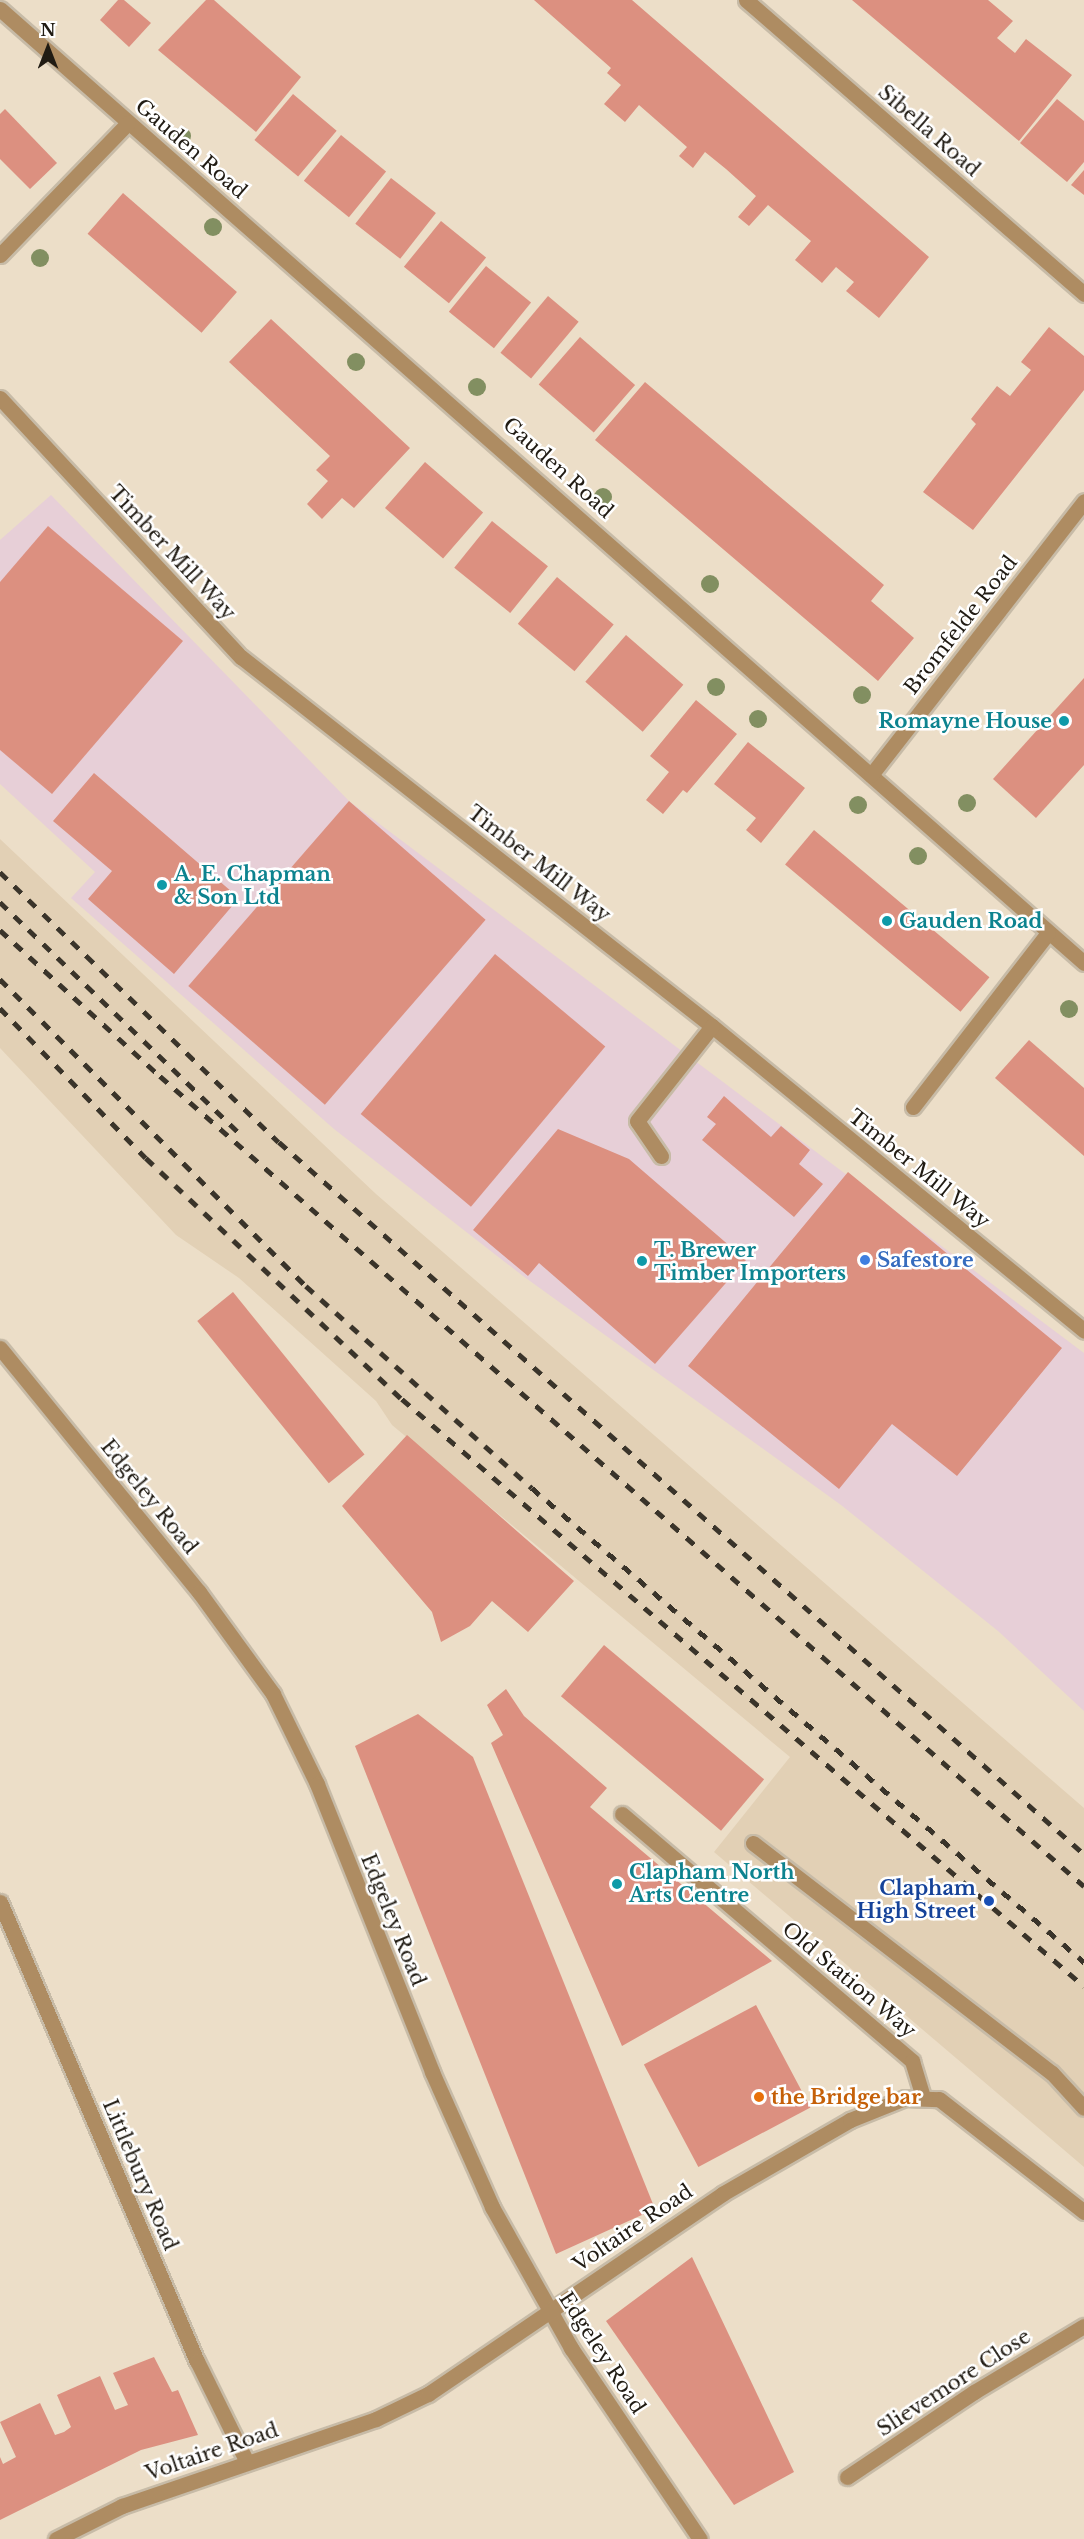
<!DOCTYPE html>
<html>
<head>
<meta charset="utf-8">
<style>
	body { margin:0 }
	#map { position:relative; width:1084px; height:2539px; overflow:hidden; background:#ecdec8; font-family:"Libre Baskerville",serif }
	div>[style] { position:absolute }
	.built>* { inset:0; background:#e2d0b5 }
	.industrial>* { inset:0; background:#e7cfd7 }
	.building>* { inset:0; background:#dc9080; transform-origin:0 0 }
	.roads { filter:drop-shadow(2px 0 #c7bba7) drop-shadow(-2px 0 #c7bba7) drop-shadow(0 2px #c7bba7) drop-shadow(0 -2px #c7bba7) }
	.minor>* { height:15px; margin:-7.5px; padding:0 7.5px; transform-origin:7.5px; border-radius:7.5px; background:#ae8c62 }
	.rail>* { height:4.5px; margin-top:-2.25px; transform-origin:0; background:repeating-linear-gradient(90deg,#3a342a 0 10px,transparent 0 20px) }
	.trees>* { width:18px; height:18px; margin:-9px; border-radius:50%; background:#828f61 }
	.dots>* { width:16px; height:16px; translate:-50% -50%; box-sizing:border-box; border:3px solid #fff; border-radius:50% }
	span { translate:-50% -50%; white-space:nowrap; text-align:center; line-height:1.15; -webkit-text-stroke:5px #fff; paint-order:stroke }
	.street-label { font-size:20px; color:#201b13 }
	.culture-label { font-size:20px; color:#0d838f; font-weight:700 }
	.right { translate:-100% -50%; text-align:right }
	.left { translate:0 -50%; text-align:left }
	.shop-label { font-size:20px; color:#366cbe; font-weight:700 }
	.transit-label { font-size:20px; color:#164399; font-weight:700 }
	.food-label { font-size:20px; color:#c56008; font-weight:700 }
	.north { position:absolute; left:18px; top:18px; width:60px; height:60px; -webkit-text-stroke:4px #fff; paint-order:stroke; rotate:0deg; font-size:16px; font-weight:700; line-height:24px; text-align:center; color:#201b13 }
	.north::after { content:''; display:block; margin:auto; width:21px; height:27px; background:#201b13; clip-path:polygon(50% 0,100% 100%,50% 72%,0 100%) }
</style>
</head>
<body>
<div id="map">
	<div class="built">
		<div style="clip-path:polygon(0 839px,376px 1194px,1084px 1808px,1084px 2167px,714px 1852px,790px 1757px,392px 1425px,376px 1401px,239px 1278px,176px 1235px,0 1048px)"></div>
	</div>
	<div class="industrial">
		<div style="clip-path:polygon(51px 495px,349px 801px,1084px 1353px,1084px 1711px,998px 1631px,841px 1505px,523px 1276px,334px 1129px,71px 898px,95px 872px,0 784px,0 540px)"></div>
	</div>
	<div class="building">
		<div style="clip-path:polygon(118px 0,124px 0,151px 23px,129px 47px,100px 20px)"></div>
		<div style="clip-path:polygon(206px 0,214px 0,301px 77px,256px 132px,158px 50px)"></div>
		<div style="clip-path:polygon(534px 0,632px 0,929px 257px,879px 318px,846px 291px,854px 282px,836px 267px,822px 283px,795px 260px,811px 241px,768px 205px,749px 226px,738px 217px,756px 196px,726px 169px,705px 152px,693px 168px,679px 156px,687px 147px,639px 105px,625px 122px,604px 104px,621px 85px,607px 73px,611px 68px)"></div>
		<div style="clip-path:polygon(852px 0,988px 0,1013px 21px,997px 38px,1015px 53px,1026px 39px,1072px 75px,1019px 141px)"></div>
		<div style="left:293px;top:94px;width:57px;height:60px;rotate:40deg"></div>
		<div style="clip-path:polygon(1057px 99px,1084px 121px,1084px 162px,1067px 182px,1020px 143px)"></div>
		<div style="clip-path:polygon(5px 109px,57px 163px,30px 189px,0 159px,0 114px)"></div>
		<div style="left:341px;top:135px;width:58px;height:59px;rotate:39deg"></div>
		<div style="clip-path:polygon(1084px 170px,1084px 195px,1071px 185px)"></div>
		<div style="left:391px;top:178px;width:57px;height:58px;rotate:38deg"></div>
		<div style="left:123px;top:193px;width:151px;height:54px;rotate:41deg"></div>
		<div style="left:441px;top:221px;width:58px;height:59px;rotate:39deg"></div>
		<div style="left:486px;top:266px;width:58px;height:59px;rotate:39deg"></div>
		<div style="left:548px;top:296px;width:40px;height:74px;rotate:40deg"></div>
		<div style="clip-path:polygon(271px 319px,410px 448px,354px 508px,342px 498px,322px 519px,307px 504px,328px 481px,316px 470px,330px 456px,229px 362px)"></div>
		<div style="clip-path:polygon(1049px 327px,1084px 356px,1084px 390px,973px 530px,923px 492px,976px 424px,971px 419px,997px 386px,1010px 396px,1031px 370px,1021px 362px)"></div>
		<div style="left:580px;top:337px;width:73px;height:63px;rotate:41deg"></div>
		<div style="clip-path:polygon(645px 382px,884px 585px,871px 601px,914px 638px,878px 681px,595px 440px)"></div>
		<div style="left:425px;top:462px;width:77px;height:61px;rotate:41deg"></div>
		<div style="left:492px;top:521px;width:72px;height:60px;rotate:39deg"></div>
		<div style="clip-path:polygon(48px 526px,183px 641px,52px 794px,0 750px,0 582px)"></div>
		<div style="left:557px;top:577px;width:74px;height:61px;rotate:40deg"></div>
		<div style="left:626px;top:635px;width:76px;height:62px;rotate:41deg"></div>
		<div style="clip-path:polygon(1084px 678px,1084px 765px,1036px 818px,993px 779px)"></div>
		<div style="clip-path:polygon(696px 700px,737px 734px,687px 793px,683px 790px,663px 814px,646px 800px,669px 772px,650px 756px)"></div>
		<div style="clip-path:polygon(748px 742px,805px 788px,761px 843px,746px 830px,756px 818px,714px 784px)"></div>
		<div style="clip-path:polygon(94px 773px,239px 898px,174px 974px,88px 899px,112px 871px,53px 821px)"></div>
		<div style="left:349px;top:801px;width:181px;height:245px;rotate:41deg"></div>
		<div style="left:814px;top:830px;width:229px;height:45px;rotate:40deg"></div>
		<div style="left:495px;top:954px;width:144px;height:209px;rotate:40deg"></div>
		<div style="clip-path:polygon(1029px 1040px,1084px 1088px,1084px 1156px,995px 1078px)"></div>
		<div style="clip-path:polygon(724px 1096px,771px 1137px,781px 1126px,810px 1150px,799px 1164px,823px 1184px,794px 1217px,702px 1140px,716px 1124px,707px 1117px)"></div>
		<div style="clip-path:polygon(558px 1129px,629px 1159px,746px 1260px,655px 1364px,539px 1263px,528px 1276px,473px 1230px)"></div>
		<div style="clip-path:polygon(848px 1172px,1062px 1348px,957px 1476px,892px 1424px,839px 1489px,688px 1366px)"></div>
		<div style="left:233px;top:1292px;width:209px;height:46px;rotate:51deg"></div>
		<div style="clip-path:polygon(407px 1435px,574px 1581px,528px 1632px,492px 1601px,470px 1626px,441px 1642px,432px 1612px,342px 1506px)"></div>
		<div style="left:604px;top:1645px;width:209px;height:67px;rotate:40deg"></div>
		<div style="clip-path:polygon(506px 1689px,524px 1716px,607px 1788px,590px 1807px,772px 1961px,622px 2046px,491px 1743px,503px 1735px,487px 1705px)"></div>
		<div style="clip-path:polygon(418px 1714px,473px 1757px,655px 2209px,556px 2254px,355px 1746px)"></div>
		<div style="left:756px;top:2005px;width:116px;height:127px;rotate:62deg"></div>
		<div style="clip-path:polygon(692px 2257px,794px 2472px,734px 2505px,606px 2321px)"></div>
		<div style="clip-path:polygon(154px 2357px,172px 2392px,178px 2390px,198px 2435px,141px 2450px,0 2520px,0 2457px,3px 2464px,16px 2457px,0 2422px,40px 2403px,55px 2435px,64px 2432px,71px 2427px,57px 2395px,100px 2376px,115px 2410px,128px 2405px,113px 2373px)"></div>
	</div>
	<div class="roads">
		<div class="minor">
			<div style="left:746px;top:0;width:448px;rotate:41deg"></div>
			<div style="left:0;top:9px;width:1444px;rotate:41.35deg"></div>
			<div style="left:0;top:255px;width:184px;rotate:-45.9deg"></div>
			<div style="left:0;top:398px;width:354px;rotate:47.1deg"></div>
			<div style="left:241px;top:657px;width:598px;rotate:38.08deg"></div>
			<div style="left:712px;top:1026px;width:481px;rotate:39.3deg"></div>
			<div style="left:871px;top:775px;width:347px;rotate:-52.1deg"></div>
			<div style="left:913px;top:1107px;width:220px;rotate:-52.2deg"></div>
			<div style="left:661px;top:1156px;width:42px;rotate:-124.4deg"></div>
			<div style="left:637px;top:1121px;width:121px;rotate:-51.7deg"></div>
			<div style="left:0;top:1348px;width:315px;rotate:50.8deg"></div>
			<div style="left:199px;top:1592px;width:126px;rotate:54deg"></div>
			<div style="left:273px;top:1694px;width:100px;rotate:63.9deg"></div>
			<div style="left:317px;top:1784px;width:310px;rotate:68.2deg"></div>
			<div style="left:432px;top:2072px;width:148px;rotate:66deg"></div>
			<div style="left:492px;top:2207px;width:162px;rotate:60.7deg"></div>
			<div style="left:571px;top:2348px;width:230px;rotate:56deg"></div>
			<div style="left:622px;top:1814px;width:381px;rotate:40.4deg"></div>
			<div style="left:912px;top:2061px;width:37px;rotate:73deg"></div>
			<div style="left:753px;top:1843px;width:377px;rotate:37.6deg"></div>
			<div style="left:1052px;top:2073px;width:47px;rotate:47.6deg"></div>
			<div style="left:0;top:1902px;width:499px;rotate:66.8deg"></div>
			<div style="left:197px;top:2361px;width:113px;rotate:63.7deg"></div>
			<div style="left:847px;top:2477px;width:153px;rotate:-33.8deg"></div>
			<div style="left:974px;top:2392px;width:128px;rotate:-31deg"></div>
			<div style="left:56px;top:2539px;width:74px;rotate:-26.6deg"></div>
			<div style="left:122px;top:2506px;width:268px;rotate:-18.9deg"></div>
			<div style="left:376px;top:2419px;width:58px;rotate:-25.7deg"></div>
			<div style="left:428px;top:2394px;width:356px;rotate:-34.2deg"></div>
			<div style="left:722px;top:2194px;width:148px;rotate:-30deg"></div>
			<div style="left:850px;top:2120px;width:59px;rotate:-21.8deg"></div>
			<div style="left:905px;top:2098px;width:34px;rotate:2deg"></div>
			<div style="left:939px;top:2099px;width:184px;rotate:37.9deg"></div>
		</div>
	</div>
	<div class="rail">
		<div style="left:0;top:872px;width:388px;rotate:44.1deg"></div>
		<div style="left:279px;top:1142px;width:1075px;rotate:41.49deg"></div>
		<div style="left:0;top:902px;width:338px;rotate:44deg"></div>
		<div style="left:0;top:930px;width:217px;rotate:42.4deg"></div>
		<div style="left:160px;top:1076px;width:1229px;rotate:41.24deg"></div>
		<div style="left:0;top:979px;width:433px;rotate:45.1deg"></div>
		<div style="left:306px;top:1286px;width:303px;rotate:41.8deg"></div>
		<div style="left:532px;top:1488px;width:728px;rotate:40.65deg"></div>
		<div style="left:0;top:1008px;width:209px;rotate:45.8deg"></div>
		<div style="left:146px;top:1158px;width:352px;rotate:43.3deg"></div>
		<div style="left:402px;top:1399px;width:900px;rotate:40.72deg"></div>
	</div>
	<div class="trees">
		<div style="left:182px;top:136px"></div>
		<div style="left:213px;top:227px"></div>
		<div style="left:40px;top:258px"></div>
		<div style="left:356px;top:362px"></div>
		<div style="left:477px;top:387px"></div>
		<div style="left:603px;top:497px"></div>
		<div style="left:710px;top:584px"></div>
		<div style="left:716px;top:687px"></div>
		<div style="left:862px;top:695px"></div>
		<div style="left:758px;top:719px"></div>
		<div style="left:967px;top:803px"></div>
		<div style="left:858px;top:805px"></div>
		<div style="left:918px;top:856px"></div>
		<div style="left:1069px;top:1009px"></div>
	</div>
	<div class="dots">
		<div style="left:1064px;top:721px;background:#0f9aa8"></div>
		<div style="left:162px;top:885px;background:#0f9aa8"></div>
		<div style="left:887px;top:921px;background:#0f9aa8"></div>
		<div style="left:865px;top:1260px;background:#3f7fe0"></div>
		<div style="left:642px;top:1261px;background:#0f9aa8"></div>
		<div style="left:617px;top:1884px;background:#0f9aa8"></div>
		<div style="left:989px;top:1901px;background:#1a4fb4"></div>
		<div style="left:759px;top:2097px;background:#e8710a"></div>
	</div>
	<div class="street-label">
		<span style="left:929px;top:131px;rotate:41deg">Sibella Road</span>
		<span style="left:191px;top:149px;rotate:41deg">Gauden Road</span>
		<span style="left:558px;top:468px;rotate:42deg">Gauden Road</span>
		<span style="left:172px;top:553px;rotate:47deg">Timber Mill Way</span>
		<span style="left:961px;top:625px;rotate:-52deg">Bromfelde Road</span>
		<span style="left:539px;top:864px;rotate:38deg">Timber Mill Way</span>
		<span style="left:919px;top:1169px;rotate:39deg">Timber Mill Way</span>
		<span style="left:149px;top:1497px;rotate:51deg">Edgeley Road</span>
		<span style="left:393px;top:1920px;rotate:68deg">Edgeley Road</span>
		<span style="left:849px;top:1980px;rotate:40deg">Old Station Way</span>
		<span style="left:140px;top:2175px;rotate:67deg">Littlebury Road</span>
		<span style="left:633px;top:2228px;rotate:-34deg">Voltaire Road</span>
		<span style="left:602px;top:2353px;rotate:57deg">Edgeley Road</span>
		<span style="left:954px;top:2383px;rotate:-33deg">Slievemore Close</span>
		<span style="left:212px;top:2452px;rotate:-19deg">Voltaire Road</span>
	</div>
	<div class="culture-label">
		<span class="right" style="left:1052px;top:721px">Romayne House</span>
		<span class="left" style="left:174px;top:886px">A. E. Chapman<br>&amp; Son Ltd</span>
		<span class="left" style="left:899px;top:921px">Gauden Road</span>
		<span class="left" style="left:654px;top:1262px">T. Brewer<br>Timber Importers</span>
		<span class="left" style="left:629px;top:1884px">Clapham North<br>Arts Centre</span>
	</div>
	<div class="shop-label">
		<span class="left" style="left:877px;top:1260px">Safestore</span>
	</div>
	<div class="transit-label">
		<span class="right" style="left:976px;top:1900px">Clapham<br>High Street</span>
	</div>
	<div class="food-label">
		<span class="left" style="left:771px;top:2097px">the Bridge bar</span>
	</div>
	<div class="north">N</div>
</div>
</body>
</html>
